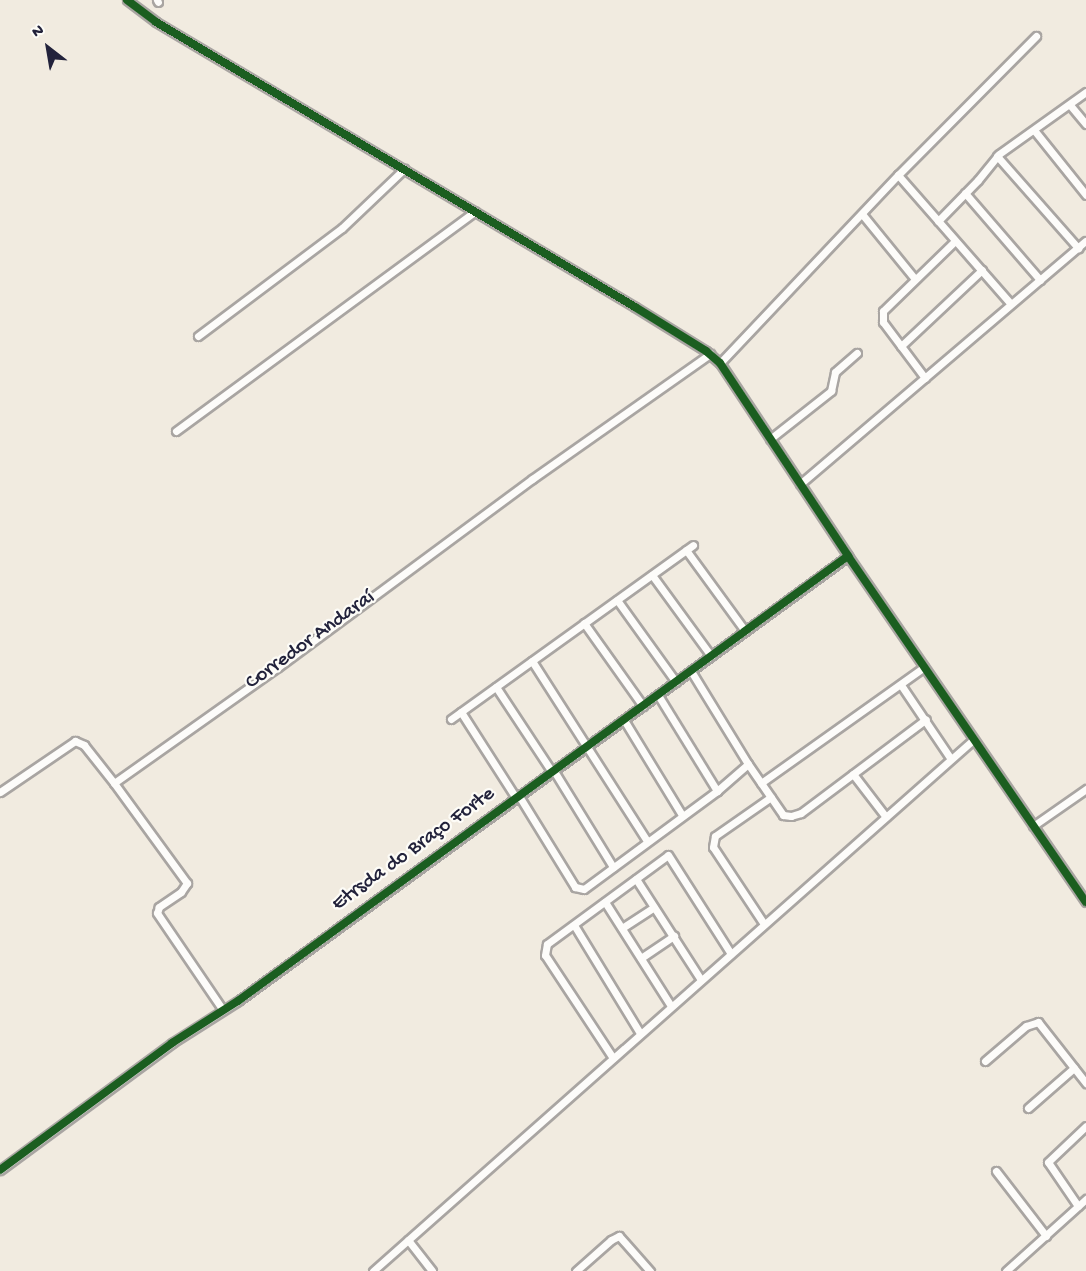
<!DOCTYPE html>
<html>
<head>
<meta charset="utf-8">
<style>
	body { margin:0 }
	#map { position:relative; width:1086px; height:1271px; overflow:hidden; background:#f1ebe0; font-family:"Gochi Hand",sans-serif }
	div>[style] { position:absolute }
	.roads { filter:drop-shadow(2px 0 #a9a5a2) drop-shadow(-2px 0 #a9a5a2) drop-shadow(0 2px #a9a5a2) drop-shadow(0 -2px #a9a5a2) }
	.minor>* { height:7px; margin:-3.5px; padding:0 3.5px; transform-origin:3.5px; border-radius:3.5px; background:#fdfcfa }
	.cycleway>* { height:8px; margin:-4px; padding:0 4px; transform-origin:4px; border-radius:4px; background:#1b5e20 }
	span { translate:-50% -50%; white-space:nowrap; text-align:center; line-height:1.15; -webkit-text-stroke:4.5px #fdfcf7; paint-order:stroke }
	.street-label { font-size:21px; color:#22223b }
	.north { position:absolute; left:18px; top:18px; width:60px; height:60px; -webkit-text-stroke:4px #fdfcf7; paint-order:stroke; rotate:329deg; font-size:16px; font-weight:700; line-height:24px; text-align:center; color:#22223b }
	.north::after { content:''; display:block; margin:auto; width:21px; height:27px; background:#22223b; clip-path:polygon(50% 0,100% 100%,50% 72%,0 100%) }
</style>
</head>
<body>
<div id="map">
	<div class="roads">
		<div class="minor">
			<div style="left:127px;top:0;width:36px;rotate:37deg"></div>
			<div style="left:156px;top:22px;width:557px;rotate:30.75deg"></div>
			<div style="left:635px;top:307px;width:84px;rotate:31.8deg"></div>
			<div style="left:706px;top:351px;width:18px;rotate:41deg"></div>
			<div style="left:720px;top:363px;width:232px;rotate:56.4deg"></div>
			<div style="left:848px;top:556px;width:420px;rotate:55.5deg"></div>
			<div style="left:157px;top:0;width:2px;rotate:63deg"></div>
			<div style="left:1070px;top:105px;width:25px;rotate:50deg"></div>
			<div style="left:1034px;top:130px;width:83px;rotate:51.3deg"></div>
			<div style="left:997px;top:156px;width:123px;rotate:48.6deg"></div>
			<div style="left:898px;top:175px;width:171px;rotate:48.8deg"></div>
			<div style="left:965px;top:193px;width:115px;rotate:49.2deg"></div>
			<div style="left:862px;top:214px;width:84px;rotate:50.8deg"></div>
			<div style="left:938px;top:221px;width:57px;rotate:-45.7deg"></div>
			<div style="left:978px;top:180px;width:33px;rotate:-51deg"></div>
			<div style="left:999px;top:154px;width:107px;rotate:-35.5deg"></div>
			<div style="left:198px;top:336px;width:180px;rotate:-36.9deg"></div>
			<div style="left:342px;top:228px;width:86px;rotate:-43.6deg"></div>
			<div style="left:901px;top:346px;width:111px;rotate:-43.2deg"></div>
			<div style="left:720px;top:363px;width:259px;rotate:-46.6deg"></div>
			<div style="left:898px;top:175px;width:196px;rotate:-45.2deg"></div>
			<div style="left:925px;top:378px;width:70px;rotate:-126.9deg"></div>
			<div style="left:883px;top:322px;width:11px;rotate:-90deg"></div>
			<div style="left:883px;top:311px;width:100px;rotate:-44.2deg"></div>
			<div style="left:176px;top:431px;width:371px;rotate:-36.3deg"></div>
			<div style="left:770px;top:439px;width:78px;rotate:-38.2deg"></div>
			<div style="left:831px;top:391px;width:19px;rotate:-78deg"></div>
			<div style="left:835px;top:372px;width:29px;rotate:-41deg"></div>
			<div style="left:800px;top:484px;width:375px;rotate:-40.4deg"></div>
			<div style="left:686px;top:550px;width:100px;rotate:53.9deg"></div>
			<div style="left:652px;top:575px;width:100px;rotate:53.9deg"></div>
			<div style="left:617px;top:600px;width:101px;rotate:54.3deg"></div>
			<div style="left:584px;top:623px;width:102px;rotate:54.6deg"></div>
			<div style="left:532px;top:661px;width:214px;rotate:57.4deg"></div>
			<div style="left:901px;top:685px;width:89px;rotate:56deg"></div>
			<div style="left:496px;top:687px;width:102px;rotate:56.6deg"></div>
			<div style="left:658px;top:695px;width:113px;rotate:58.4deg"></div>
			<div style="left:461px;top:712px;width:102px;rotate:57.4deg"></div>
			<div style="left:451px;top:719px;width:298px;rotate:-35.7deg"></div>
			<div style="left:624px;top:720px;width:111px;rotate:58.6deg"></div>
			<div style="left:748px;top:764px;width:62px;rotate:55.5deg"></div>
			<div style="left:783px;top:815px;width:8px;rotate:7deg"></div>
			<div style="left:791px;top:816px;width:10px;rotate:-17deg"></div>
			<div style="left:801px;top:813px;width:156px;rotate:-36.9deg"></div>
			<div style="left:554px;top:771px;width:113px;rotate:58.4deg"></div>
			<div style="left:853px;top:774px;width:54px;rotate:52.5deg"></div>
			<div style="left:114px;top:783px;width:124px;rotate:53.9deg"></div>
			<div style="left:187px;top:883px;width:11px;rotate:124deg"></div>
			<div style="left:181px;top:892px;width:27px;rotate:146deg"></div>
			<div style="left:159px;top:907px;width:6px;rotate:108deg"></div>
			<div style="left:157px;top:913px;width:117px;rotate:55.8deg"></div>
			<div style="left:761px;top:783px;width:200px;rotate:-35.4deg"></div>
			<div style="left:0;top:792px;width:91px;rotate:-34.2deg"></div>
			<div style="left:75px;top:741px;width:10px;rotate:24deg"></div>
			<div style="left:84px;top:745px;width:48px;rotate:51.7deg"></div>
			<div style="left:114px;top:783px;width:201px;rotate:-35.3deg"></div>
			<div style="left:278px;top:667px;width:316px;rotate:-36.5deg"></div>
			<div style="left:532px;top:479px;width:218px;rotate:-35.1deg"></div>
			<div style="left:519px;top:796px;width:107px;rotate:58.4deg"></div>
			<div style="left:575px;top:887px;width:9px;rotate:13deg"></div>
			<div style="left:584px;top:889px;width:165px;rotate:-36.4deg"></div>
			<div style="left:717px;top:791px;width:41px;rotate:-41.1deg"></div>
			<div style="left:748px;top:764px;width:109px;rotate:-121.5deg"></div>
			<div style="left:1033px;top:826px;width:65px;rotate:-34.9deg"></div>
			<div style="left:636px;top:879px;width:120px;rotate:57.2deg"></div>
			<div style="left:605px;top:902px;width:123px;rotate:57.6deg"></div>
			<div style="left:764px;top:924px;width:92px;rotate:-123.5deg"></div>
			<div style="left:713px;top:847px;width:11px;rotate:-80deg"></div>
			<div style="left:715px;top:836px;width:68px;rotate:-34.9deg"></div>
			<div style="left:574px;top:925px;width:127px;rotate:58.6deg"></div>
			<div style="left:622px;top:928px;width:38px;rotate:-33deg"></div>
			<div style="left:641px;top:958px;width:40px;rotate:-34deg"></div>
			<div style="left:613px;top:1058px;width:123px;rotate:-123.4deg"></div>
			<div style="left:545px;top:955px;width:11px;rotate:-80deg"></div>
			<div style="left:547px;top:944px;width:150px;rotate:-36.3deg"></div>
			<div style="left:668px;top:855px;width:117px;rotate:57.5deg"></div>
			<div style="left:985px;top:1061px;width:54px;rotate:-40.5deg"></div>
			<div style="left:1026px;top:1026px;width:13px;rotate:-18deg"></div>
			<div style="left:1038px;top:1022px;width:78px;rotate:51.8deg"></div>
			<div style="left:1028px;top:1108px;width:61px;rotate:-41deg"></div>
			<div style="left:0;top:1170px;width:214px;rotate:-36.4deg"></div>
			<div style="left:172px;top:1043px;width:78px;rotate:-32.5deg"></div>
			<div style="left:238px;top:1001px;width:755px;rotate:-36.11deg"></div>
			<div style="left:996px;top:1171px;width:82px;rotate:52.4deg"></div>
			<div style="left:1078px;top:1206px;width:53px;rotate:-124.3deg"></div>
			<div style="left:1048px;top:1162px;width:52px;rotate:-43.5deg"></div>
			<div style="left:408px;top:1240px;width:39px;rotate:52deg"></div>
			<div style="left:373px;top:1271px;width:801px;rotate:-41.51deg"></div>
			<div style="left:576px;top:1271px;width:47px;rotate:-41.5deg"></div>
			<div style="left:611px;top:1240px;width:9px;rotate:-27deg"></div>
			<div style="left:619px;top:1236px;width:47px;rotate:48.5deg"></div>
			<div style="left:1006px;top:1271px;width:108px;rotate:-42deg"></div>
		</div>
	</div>
	<div class="cycleway">
		<div style="left:127px;top:0;width:36px;rotate:37deg"></div>
		<div style="left:156px;top:22px;width:557px;rotate:30.75deg"></div>
		<div style="left:635px;top:307px;width:84px;rotate:31.8deg"></div>
		<div style="left:706px;top:351px;width:18px;rotate:41deg"></div>
		<div style="left:720px;top:363px;width:232px;rotate:56.4deg"></div>
		<div style="left:848px;top:556px;width:420px;rotate:55.5deg"></div>
		<div style="left:0;top:1170px;width:214px;rotate:-36.4deg"></div>
		<div style="left:172px;top:1043px;width:78px;rotate:-32.5deg"></div>
		<div style="left:238px;top:1001px;width:755px;rotate:-36.11deg"></div>
	</div>
	<div class="street-label">
		<span style="left:311px;top:641px;rotate:-36deg">Corredor Andaraí</span>
		<span style="left:414px;top:850px;rotate:-36deg">Etrsda do Braço Forte</span>
	</div>
	<div class="north">N</div>
</div>
</body>
</html>
